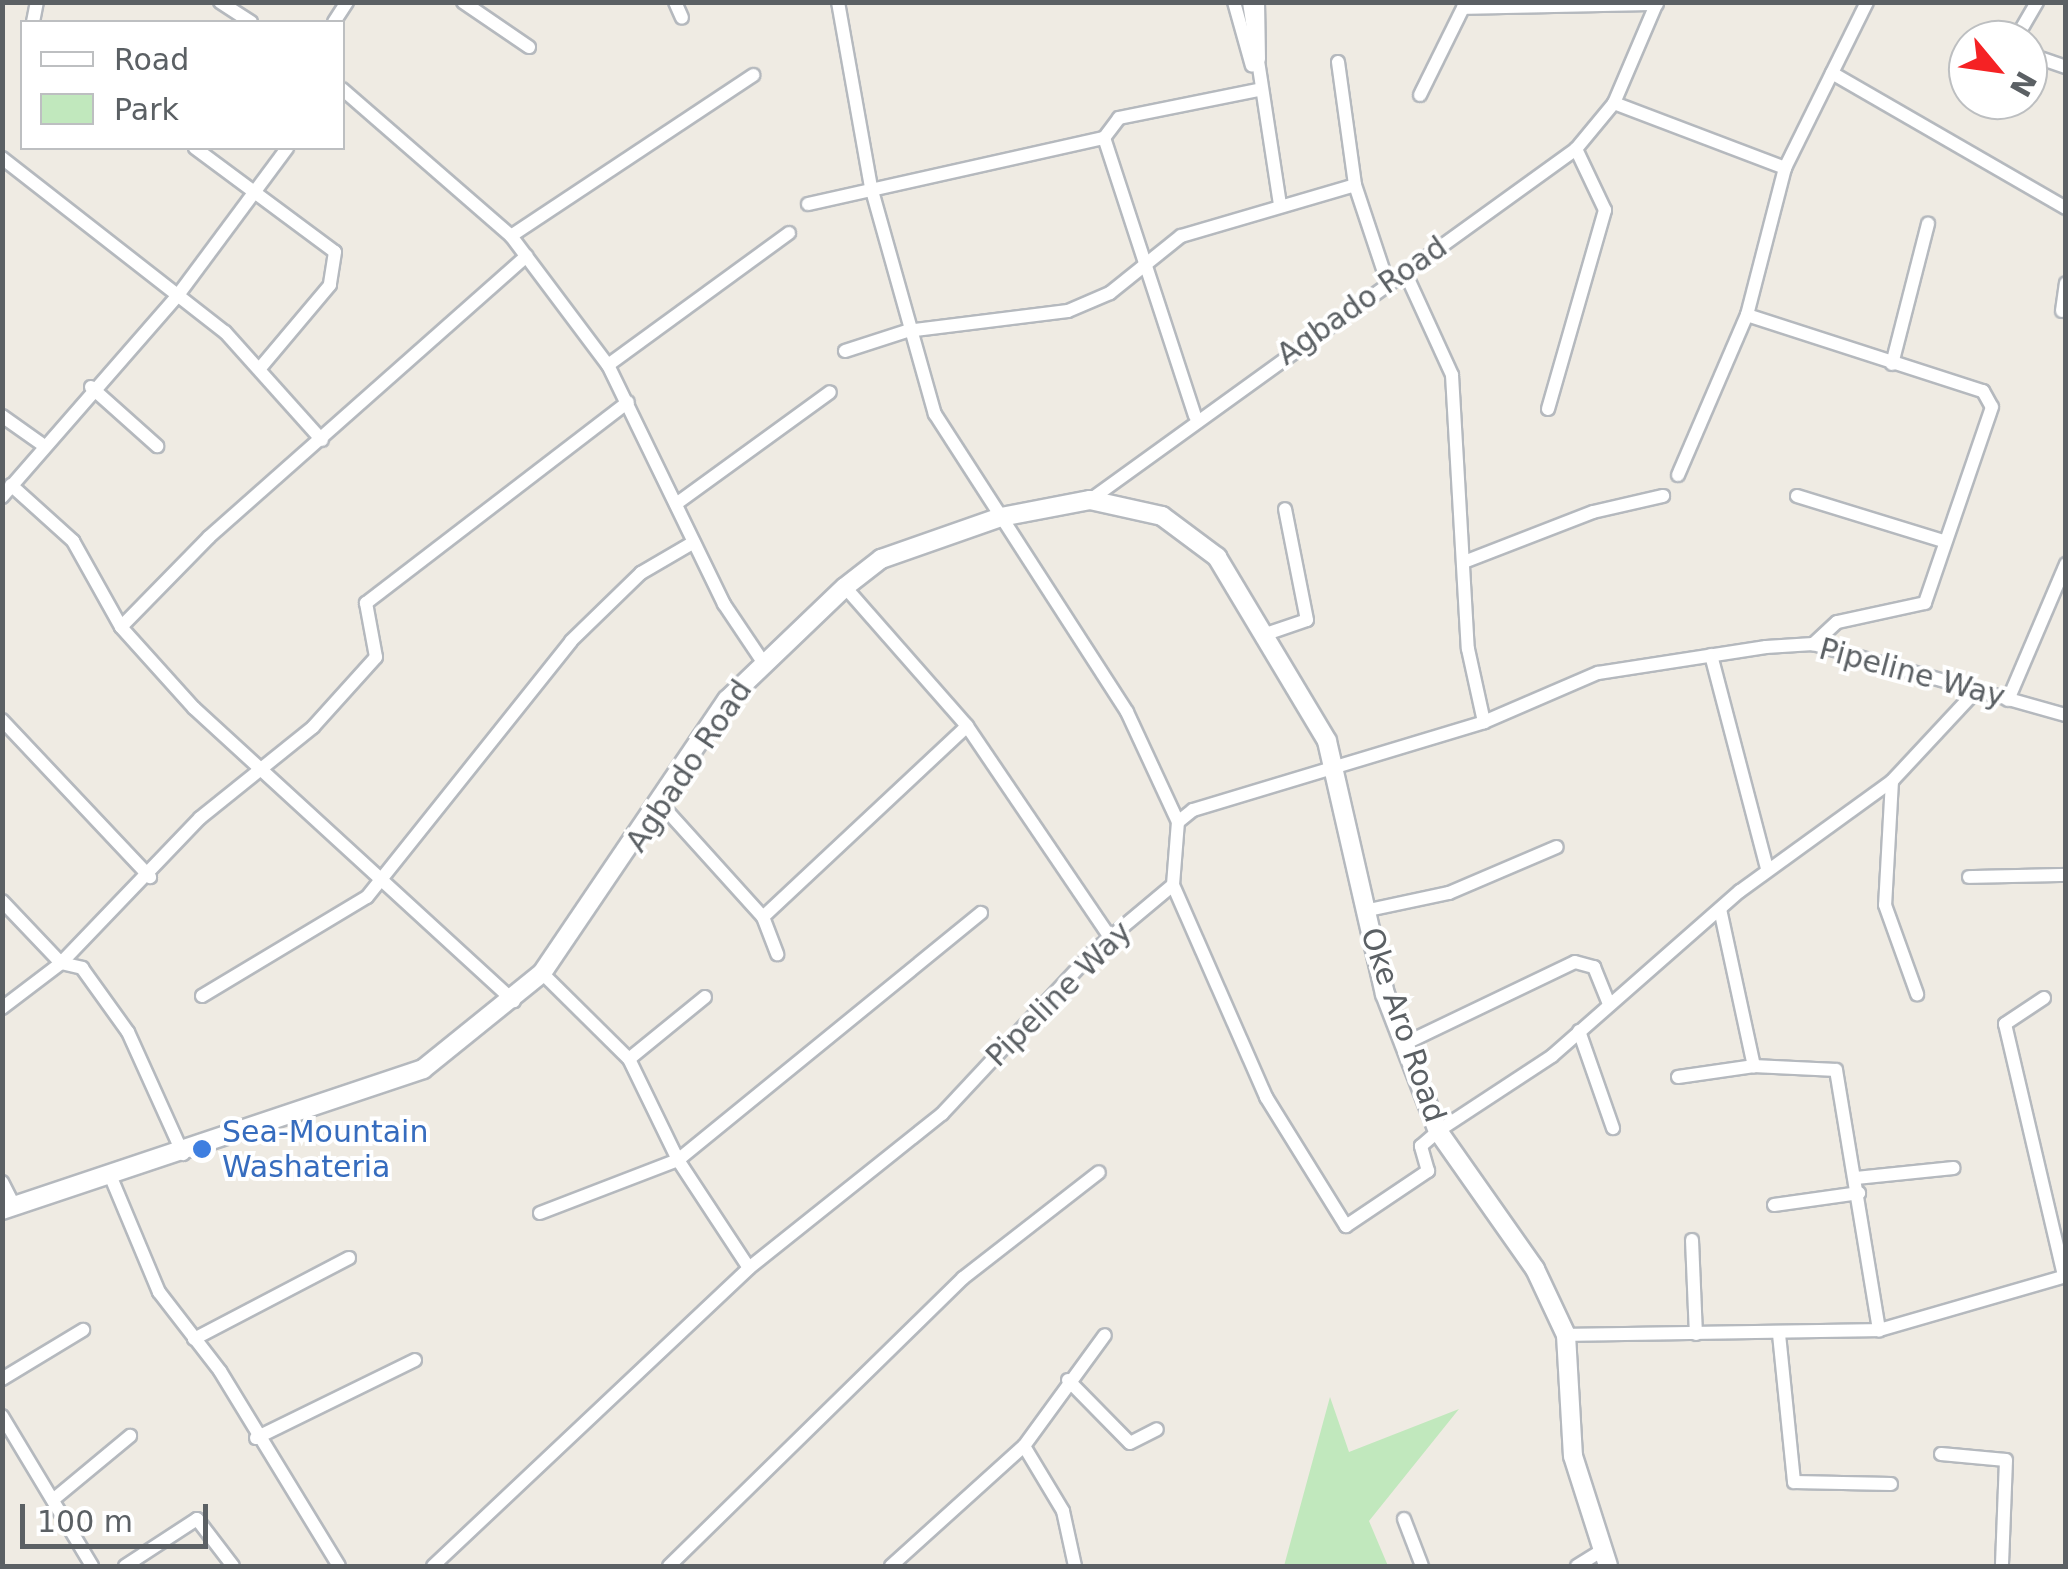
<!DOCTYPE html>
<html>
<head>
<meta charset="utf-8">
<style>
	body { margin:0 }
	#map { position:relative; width:2068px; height:1569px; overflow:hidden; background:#efebe3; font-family:"DejaVu Sans",sans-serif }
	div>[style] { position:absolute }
	.green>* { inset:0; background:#c1e8bd }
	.roads { filter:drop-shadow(2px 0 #b5b9be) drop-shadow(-2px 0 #b5b9be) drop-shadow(0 2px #b5b9be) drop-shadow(0 -2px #b5b9be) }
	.minor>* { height:12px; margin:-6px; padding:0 6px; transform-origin:6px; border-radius:6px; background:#fff }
	.secondary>* { height:18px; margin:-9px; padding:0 9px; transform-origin:9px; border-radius:9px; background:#fff }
	.dots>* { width:28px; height:28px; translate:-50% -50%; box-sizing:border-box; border:5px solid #fff; border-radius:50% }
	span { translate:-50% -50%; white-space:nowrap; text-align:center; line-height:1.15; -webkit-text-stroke:8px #fff; paint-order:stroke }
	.street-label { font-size:30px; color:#5b6064 }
	.shop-label { font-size:30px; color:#366cbe }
	.left { translate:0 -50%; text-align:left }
	.frame { position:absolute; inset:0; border:5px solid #5b6064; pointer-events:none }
	.legend { position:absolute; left:20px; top:20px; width:325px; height:130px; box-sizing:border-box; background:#fff; border:2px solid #bdbfc1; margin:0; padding:12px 18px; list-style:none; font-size:30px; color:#5b6064 }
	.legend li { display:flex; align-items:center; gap:20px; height:50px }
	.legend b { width:50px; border:2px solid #bdbfc1 }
	.north { position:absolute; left:1948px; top:20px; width:100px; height:100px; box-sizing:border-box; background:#fff; border:2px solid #bdbfc1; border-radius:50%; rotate:119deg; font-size:28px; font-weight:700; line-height:40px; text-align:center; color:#5b6064 }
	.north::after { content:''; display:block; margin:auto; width:35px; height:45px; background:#f52224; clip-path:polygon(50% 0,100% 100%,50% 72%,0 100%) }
	.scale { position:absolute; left:20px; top:1504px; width:188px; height:45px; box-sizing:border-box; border:5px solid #5b6064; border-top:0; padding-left:12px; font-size:30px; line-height:35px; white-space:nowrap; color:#5b6064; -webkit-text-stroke:8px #fff; paint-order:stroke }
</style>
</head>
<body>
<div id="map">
	<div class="green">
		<div style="clip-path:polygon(1330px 1397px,1349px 1452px,1459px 1409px,1369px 1521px,1388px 1566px,1284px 1566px)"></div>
	</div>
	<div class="roads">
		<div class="minor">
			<div style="left:220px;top:2px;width:37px;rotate:33deg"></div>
			<div style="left:463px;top:2px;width:80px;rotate:34.3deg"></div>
			<div style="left:675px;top:2px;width:17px;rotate:66deg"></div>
			<div style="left:838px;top:2px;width:188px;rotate:79.9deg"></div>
			<div style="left:871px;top:187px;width:236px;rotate:74.3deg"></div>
			<div style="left:935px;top:414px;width:354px;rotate:57.2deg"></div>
			<div style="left:1127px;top:712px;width:121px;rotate:65.1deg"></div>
			<div style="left:1234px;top:2px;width:66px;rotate:74.3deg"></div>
			<div style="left:1249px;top:2px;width:205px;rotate:81.3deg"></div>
			<div style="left:1258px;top:2px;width:57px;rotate:89deg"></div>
			<div style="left:33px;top:22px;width:20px;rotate:-79deg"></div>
			<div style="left:334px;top:22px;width:24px;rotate:-57deg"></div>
			<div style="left:2015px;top:40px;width:44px;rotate:-59.9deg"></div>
			<div style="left:2028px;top:54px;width:40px;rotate:18.9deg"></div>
			<div style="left:1338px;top:62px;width:124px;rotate:82.1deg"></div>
			<div style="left:1355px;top:185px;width:101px;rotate:71.6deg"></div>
			<div style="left:1832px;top:73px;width:270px;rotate:30deg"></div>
			<div style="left:342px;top:89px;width:224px;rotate:41deg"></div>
			<div style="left:511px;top:236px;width:161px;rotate:53.1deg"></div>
			<div style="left:608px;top:365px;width:266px;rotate:64.1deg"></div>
			<div style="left:724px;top:604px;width:70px;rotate:56.1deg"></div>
			<div style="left:1420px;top:95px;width:97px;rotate:-63.7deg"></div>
			<div style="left:1463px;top:8px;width:194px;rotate:-1.2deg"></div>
			<div style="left:1614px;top:103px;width:183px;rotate:20.8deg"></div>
			<div style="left:195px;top:148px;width:174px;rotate:36.6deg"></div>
			<div style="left:335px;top:252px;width:33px;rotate:99deg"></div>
			<div style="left:330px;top:285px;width:107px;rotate:130.1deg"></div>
			<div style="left:2px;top:158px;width:283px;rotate:38deg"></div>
			<div style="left:225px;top:332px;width:145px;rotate:48.1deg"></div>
			<div style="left:808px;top:204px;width:303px;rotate:-12.6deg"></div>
			<div style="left:511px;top:236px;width:291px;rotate:-33.6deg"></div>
			<div style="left:1404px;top:270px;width:115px;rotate:65.4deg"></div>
			<div style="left:1452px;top:375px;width:274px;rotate:86.7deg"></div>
			<div style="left:1468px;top:649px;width:75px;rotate:77.6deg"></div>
			<div style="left:2062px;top:311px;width:28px;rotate:-82deg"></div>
			<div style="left:1747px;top:315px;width:248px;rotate:17.9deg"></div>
			<div style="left:1983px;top:391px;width:18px;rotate:61deg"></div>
			<div style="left:1992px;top:407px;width:207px;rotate:108.9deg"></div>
			<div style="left:1925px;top:603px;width:90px;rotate:167.8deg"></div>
			<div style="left:1837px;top:622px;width:33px;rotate:137deg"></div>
			<div style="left:845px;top:351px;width:65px;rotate:-17.9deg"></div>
			<div style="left:907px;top:331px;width:162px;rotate:-7.1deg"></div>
			<div style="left:1068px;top:311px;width:46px;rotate:-23.2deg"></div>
			<div style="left:1110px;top:293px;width:91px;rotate:-38.8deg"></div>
			<div style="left:1181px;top:236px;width:181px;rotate:-16.3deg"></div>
			<div style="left:1892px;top:364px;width:145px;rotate:-75.6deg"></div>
			<div style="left:608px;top:365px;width:224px;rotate:-36.1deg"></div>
			<div style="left:91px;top:387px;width:89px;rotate:41.8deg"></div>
			<div style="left:1548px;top:409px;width:207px;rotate:-74deg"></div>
			<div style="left:1605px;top:210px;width:68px;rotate:-115.4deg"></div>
			<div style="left:2px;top:416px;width:50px;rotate:35.3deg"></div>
			<div style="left:1195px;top:416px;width:293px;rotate:-108.1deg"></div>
			<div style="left:1104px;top:138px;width:25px;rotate:-53deg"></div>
			<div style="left:1119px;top:118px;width:142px;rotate:-11.4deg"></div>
			<div style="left:1678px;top:475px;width:174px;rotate:-66.7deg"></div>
			<div style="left:1747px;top:315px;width:152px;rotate:-75.5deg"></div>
			<div style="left:1785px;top:168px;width:185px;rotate:-63.7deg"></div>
			<div style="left:11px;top:485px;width:84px;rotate:42.1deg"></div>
			<div style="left:73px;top:541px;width:98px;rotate:60.8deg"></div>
			<div style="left:121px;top:627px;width:109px;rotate:48deg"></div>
			<div style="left:194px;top:708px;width:434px;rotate:42.5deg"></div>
			<div style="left:1797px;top:496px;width:153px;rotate:17.1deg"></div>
			<div style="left:2px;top:497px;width:268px;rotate:-48.9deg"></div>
			<div style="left:178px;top:295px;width:183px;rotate:-53.4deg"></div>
			<div style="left:1090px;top:500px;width:599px;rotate:-35.84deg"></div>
			<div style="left:1576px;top:149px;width:60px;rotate:-50.4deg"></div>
			<div style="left:1614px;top:103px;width:110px;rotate:-66.9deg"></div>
			<div style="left:676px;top:504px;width:190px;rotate:-36deg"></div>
			<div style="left:1464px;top:562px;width:138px;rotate:-21.2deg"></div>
			<div style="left:1593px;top:512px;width:72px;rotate:-12.9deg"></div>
			<div style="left:845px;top:587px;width:185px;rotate:48.7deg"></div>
			<div style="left:967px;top:726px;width:255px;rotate:55.9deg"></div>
			<div style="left:121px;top:627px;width:126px;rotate:-45.6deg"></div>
			<div style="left:209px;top:537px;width:424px;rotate:-41.5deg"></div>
			<div style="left:1266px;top:634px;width:43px;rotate:-18.9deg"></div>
			<div style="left:1307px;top:620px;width:113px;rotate:-101.2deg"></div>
			<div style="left:1711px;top:655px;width:221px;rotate:75.3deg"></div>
			<div style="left:2008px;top:700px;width:148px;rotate:-66.9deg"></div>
			<div style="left:2px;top:720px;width:216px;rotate:46.7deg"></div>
			<div style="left:1892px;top:781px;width:124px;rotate:93.2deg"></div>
			<div style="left:1885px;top:905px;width:95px;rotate:70.2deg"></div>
			<div style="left:659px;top:802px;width:155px;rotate:47.9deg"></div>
			<div style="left:763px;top:917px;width:40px;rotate:69deg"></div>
			<div style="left:1969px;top:877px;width:97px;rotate:-1.2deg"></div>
			<div style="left:1173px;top:885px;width:232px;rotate:66.3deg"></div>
			<div style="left:1266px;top:1097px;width:152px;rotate:58.2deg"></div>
			<div style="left:1346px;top:1226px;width:99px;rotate:-33.9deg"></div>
			<div style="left:1428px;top:1171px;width:26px;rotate:-106deg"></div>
			<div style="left:1421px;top:1146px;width:23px;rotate:-41deg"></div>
			<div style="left:1438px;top:1131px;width:136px;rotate:-33.3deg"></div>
			<div style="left:1552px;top:1056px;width:250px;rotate:-41.3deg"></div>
			<div style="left:1740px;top:891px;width:188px;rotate:-35.9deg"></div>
			<div style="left:1892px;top:781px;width:125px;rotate:-47deg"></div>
			<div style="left:2px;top:901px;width:86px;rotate:46.4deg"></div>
			<div style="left:61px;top:963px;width:22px;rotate:13deg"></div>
			<div style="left:82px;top:968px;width:79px;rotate:54.3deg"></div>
			<div style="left:128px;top:1032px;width:134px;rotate:65.7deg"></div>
			<div style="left:1720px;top:909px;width:161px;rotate:77.8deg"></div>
			<div style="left:1364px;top:911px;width:87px;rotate:-12deg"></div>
			<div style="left:1449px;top:893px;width:117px;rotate:-23.1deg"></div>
			<div style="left:763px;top:917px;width:279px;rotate:-43.1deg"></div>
			<div style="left:542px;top:973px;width:122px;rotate:44.7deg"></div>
			<div style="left:629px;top:1059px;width:112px;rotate:64.1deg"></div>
			<div style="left:678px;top:1160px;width:129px;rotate:56.7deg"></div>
			<div style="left:202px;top:996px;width:192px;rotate:-31deg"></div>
			<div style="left:367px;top:897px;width:327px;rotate:-51.4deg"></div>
			<div style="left:571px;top:641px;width:98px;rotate:-44.2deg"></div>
			<div style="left:641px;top:573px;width:61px;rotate:-30.3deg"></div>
			<div style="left:2044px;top:998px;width:47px;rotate:146.3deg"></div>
			<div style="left:2005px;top:1024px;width:259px;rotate:76.8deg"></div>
			<div style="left:2px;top:1008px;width:74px;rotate:-37.3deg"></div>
			<div style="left:61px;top:963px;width:201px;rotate:-46.2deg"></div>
			<div style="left:200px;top:818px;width:145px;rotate:-38.8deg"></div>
			<div style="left:313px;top:727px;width:94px;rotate:-48deg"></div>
			<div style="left:376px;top:657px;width:55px;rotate:-100.5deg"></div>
			<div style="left:366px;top:603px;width:330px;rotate:-37.5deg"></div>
			<div style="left:1579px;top:1031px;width:103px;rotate:70.7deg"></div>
			<div style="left:1406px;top:1043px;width:187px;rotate:-25.6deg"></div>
			<div style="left:1575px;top:962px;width:20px;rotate:15deg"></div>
			<div style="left:1594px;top:967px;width:40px;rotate:68deg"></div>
			<div style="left:629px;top:1059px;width:98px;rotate:-39.2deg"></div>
			<div style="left:1678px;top:1077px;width:77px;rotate:-8.2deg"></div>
			<div style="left:1754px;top:1066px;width:82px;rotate:2.8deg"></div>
			<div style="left:1836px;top:1070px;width:264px;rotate:80.6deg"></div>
			<div style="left:110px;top:1175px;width:127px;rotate:67.3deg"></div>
			<div style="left:159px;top:1292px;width:100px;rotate:52.3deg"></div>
			<div style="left:220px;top:1371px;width:228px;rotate:58.6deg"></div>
			<div style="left:1856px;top:1178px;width:98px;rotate:-5.9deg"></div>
			<div style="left:2px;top:1182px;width:27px;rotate:63deg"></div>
			<div style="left:1774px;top:1205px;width:86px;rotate:-8deg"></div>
			<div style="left:540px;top:1213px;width:148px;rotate:-21deg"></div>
			<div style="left:678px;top:1160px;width:391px;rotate:-39.2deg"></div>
			<div style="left:1692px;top:1240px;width:94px;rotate:87.6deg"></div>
			<div style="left:1779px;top:1334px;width:149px;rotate:84.2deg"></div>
			<div style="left:1794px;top:1482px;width:97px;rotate:1.2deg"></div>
			<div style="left:1566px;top:1335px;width:313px;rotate:-0.9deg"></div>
			<div style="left:1879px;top:1330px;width:195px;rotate:-16.1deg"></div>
			<div style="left:194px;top:1339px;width:175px;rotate:-27.6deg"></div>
			<div style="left:2px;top:1379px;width:95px;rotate:-31.2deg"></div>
			<div style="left:1068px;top:1380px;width:88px;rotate:45.5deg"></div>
			<div style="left:1130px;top:1443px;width:30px;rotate:-27deg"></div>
			<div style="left:2px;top:1416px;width:175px;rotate:59deg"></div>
			<div style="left:256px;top:1438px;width:177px;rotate:-26.1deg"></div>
			<div style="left:1024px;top:1446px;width:76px;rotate:59deg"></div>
			<div style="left:1063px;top:1511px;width:56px;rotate:77.7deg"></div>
			<div style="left:1941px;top:1454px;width:65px;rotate:5.3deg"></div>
			<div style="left:2006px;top:1460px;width:106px;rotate:92.2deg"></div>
			<div style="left:54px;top:1499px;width:99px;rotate:-39.7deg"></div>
			<div style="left:1404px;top:1519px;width:50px;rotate:69deg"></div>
			<div style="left:125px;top:1566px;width:86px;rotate:-33.1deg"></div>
			<div style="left:197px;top:1519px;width:59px;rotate:52.5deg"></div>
			<div style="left:433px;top:1566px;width:434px;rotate:-43.3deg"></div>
			<div style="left:749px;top:1268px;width:247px;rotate:-38.6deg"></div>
			<div style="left:942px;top:1114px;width:223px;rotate:-47deg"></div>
			<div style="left:1094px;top:951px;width:103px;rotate:-39.9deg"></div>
			<div style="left:1173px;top:885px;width:63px;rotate:-85.5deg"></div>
			<div style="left:1178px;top:822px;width:19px;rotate:-39deg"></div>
			<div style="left:1193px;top:810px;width:304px;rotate:-16.8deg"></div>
			<div style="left:1484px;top:722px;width:124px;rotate:-23.3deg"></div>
			<div style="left:1598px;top:673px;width:170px;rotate:-8.8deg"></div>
			<div style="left:1766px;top:647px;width:47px;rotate:-3.7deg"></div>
			<div style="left:1813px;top:644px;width:263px;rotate:15.7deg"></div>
			<div style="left:669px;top:1566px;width:412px;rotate:-44.4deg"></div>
			<div style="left:963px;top:1278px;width:172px;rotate:-37.9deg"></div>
			<div style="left:891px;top:1566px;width:179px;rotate:-42.1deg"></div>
			<div style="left:1024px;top:1446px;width:137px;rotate:-53.9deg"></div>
			<div style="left:1577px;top:1566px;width:26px;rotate:-32deg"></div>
		</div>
		<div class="secondary">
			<div style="left:2px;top:1210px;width:444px;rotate:-18.5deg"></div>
			<div style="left:423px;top:1069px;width:153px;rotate:-38.9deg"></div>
			<div style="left:542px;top:973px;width:330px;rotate:-55.9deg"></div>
			<div style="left:727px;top:700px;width:163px;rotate:-43.8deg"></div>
			<div style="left:845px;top:587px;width:46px;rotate:-37.9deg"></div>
			<div style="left:881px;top:559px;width:127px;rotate:-19.3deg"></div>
			<div style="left:1001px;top:517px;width:91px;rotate:-10.8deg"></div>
			<div style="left:1090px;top:500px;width:74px;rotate:12.5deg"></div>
			<div style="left:1162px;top:516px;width:69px;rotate:36.7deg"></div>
			<div style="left:1217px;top:557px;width:214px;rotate:59.1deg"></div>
			<div style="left:1327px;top:741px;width:260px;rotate:77.1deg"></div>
			<div style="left:1385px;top:994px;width:147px;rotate:68.9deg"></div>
			<div style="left:1438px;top:1131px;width:169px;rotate:54.9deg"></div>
			<div style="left:1535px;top:1269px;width:73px;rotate:64.8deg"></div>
			<div style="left:1566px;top:1335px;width:121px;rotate:86.7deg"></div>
			<div style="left:1573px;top:1456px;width:115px;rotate:72.3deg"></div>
		</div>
	</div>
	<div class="dots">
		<div style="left:202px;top:1149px;background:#3f7fe0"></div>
	</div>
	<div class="street-label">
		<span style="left:1362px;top:301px;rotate:-35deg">Agbado Road</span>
		<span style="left:1912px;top:673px;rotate:15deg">Pipeline Way</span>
		<span style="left:689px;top:766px;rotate:-56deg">Agbado Road</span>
		<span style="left:1059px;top:994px;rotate:-45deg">Pipeline Way</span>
		<span style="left:1403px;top:1025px;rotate:71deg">Oke Aro Road</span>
	</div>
	<div class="shop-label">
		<span class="left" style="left:222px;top:1149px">Sea-Mountain<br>Washateria</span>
	</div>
	<div class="frame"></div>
	<ul class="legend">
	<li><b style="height:12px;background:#fff"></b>Road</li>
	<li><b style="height:28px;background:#c1e8bd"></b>Park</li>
	</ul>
	<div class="north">N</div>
	<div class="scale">100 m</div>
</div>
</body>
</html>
